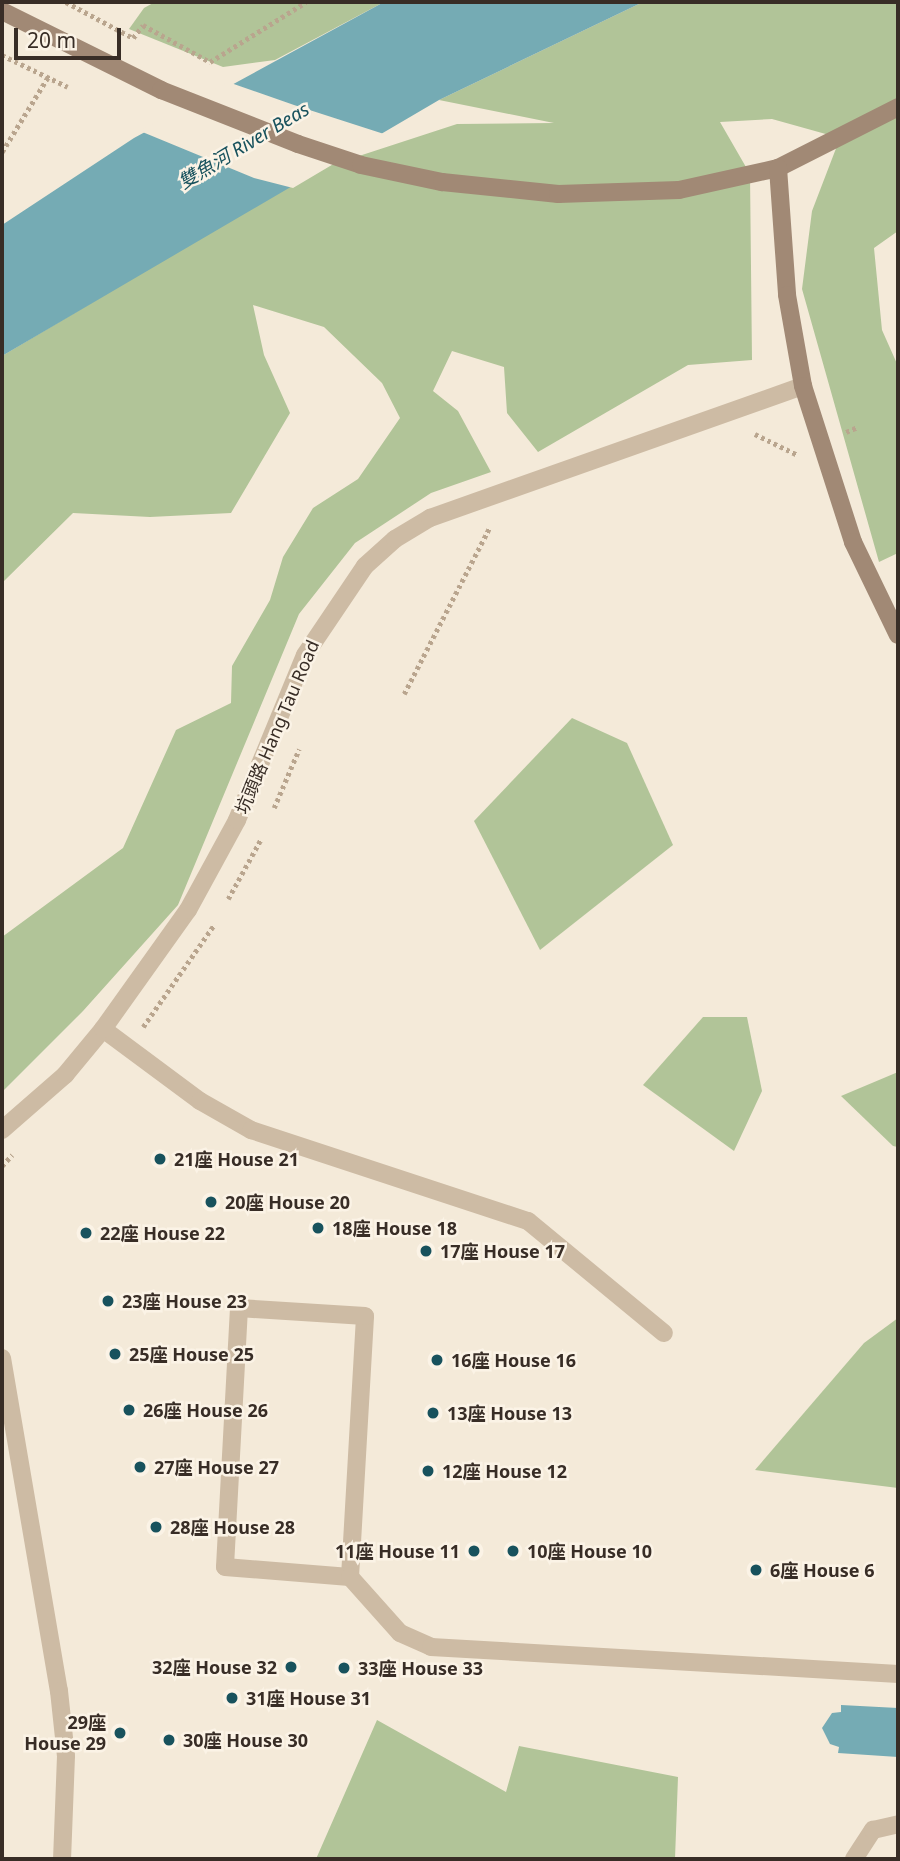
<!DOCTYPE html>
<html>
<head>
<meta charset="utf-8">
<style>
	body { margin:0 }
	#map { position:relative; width:900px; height:1861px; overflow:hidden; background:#f4ead9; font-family:"Noto Sans","Noto Sans SC",sans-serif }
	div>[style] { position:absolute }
	.green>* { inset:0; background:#b1c498 }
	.water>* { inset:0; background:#75abb4 }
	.pier>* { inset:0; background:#f4ead9 }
	.path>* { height:4.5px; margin-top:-2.25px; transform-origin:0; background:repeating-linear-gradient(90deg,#b9a58e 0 3.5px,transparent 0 7px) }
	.lane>* { height:18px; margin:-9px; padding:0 9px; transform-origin:9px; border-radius:9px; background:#cdbba4 }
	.street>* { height:18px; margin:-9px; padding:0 9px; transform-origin:9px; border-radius:9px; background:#cdbba4 }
	.secondary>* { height:18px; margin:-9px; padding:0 9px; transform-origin:9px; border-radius:9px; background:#a18975 }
	.dots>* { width:19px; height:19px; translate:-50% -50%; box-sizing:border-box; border:4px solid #fbf3e6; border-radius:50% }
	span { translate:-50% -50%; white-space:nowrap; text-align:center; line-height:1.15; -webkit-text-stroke:5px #fbf3e6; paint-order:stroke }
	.street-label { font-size:18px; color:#382d26 }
	.poi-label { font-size:18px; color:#382d26; font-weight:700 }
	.left { translate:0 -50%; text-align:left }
	.right { translate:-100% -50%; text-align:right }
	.water-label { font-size:19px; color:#18525d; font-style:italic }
	.frame { position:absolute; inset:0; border:4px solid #382d26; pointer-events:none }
	.scale { position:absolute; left:14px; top:28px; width:107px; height:32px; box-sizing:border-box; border:4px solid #382d26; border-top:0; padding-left:9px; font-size:21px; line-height:24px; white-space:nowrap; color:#382d26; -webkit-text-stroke:5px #fbf3e6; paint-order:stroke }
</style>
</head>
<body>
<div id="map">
	<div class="green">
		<div style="clip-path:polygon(155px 2px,384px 2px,275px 60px,223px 67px,129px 29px,144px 8px)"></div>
		<div style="clip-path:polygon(643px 2px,898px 2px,898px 231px,874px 248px,882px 330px,898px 366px,898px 553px,879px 562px,802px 289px,812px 211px,840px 138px,772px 119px,720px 122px,750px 174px,752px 360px,688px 365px,538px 452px,507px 413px,504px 367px,452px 351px,433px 391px,458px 411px,491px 472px,431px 493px,355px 543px,299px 614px,178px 905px,83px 1011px,2px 1092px,2px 937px,123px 848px,176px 730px,231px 703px,232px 666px,270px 600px,283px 557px,313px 508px,358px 479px,400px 418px,382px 383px,324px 327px,253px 305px,264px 355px,290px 413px,231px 513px,150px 517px,73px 513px,2px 583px,2px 356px,313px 171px,457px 124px,554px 123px,439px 100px)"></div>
		<div style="clip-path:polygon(572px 718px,627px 743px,673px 845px,540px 950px,474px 821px)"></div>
		<div style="clip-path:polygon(703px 1017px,747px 1017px,762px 1091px,734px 1151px,643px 1085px)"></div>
		<div style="clip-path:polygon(898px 1072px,898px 1147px,893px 1146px,841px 1096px)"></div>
		<div style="clip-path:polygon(898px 1318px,898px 1488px,755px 1470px,864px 1343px)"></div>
		<div style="clip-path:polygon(377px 1720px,506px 1792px,519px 1746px,678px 1777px,675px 1859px,316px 1859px)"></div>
	</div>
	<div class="water">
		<div style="clip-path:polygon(384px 2px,643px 2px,439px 100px,2px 356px,2px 225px,134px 138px)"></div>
		<div style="clip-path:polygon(841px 1705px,898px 1708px,898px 1757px,838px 1753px,839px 1747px,830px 1744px,822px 1728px,832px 1713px,841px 1712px)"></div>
	</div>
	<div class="pier">
		<div style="clip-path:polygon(228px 82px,294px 105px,384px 134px,293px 188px,254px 178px,140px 131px)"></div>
	</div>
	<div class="path">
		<div style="left:66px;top:2px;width:76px;rotate:28.2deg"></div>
		<div style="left:133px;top:38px;width:16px;rotate:-52deg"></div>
		<div style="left:143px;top:25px;width:77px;rotate:28.9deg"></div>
		<div style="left:210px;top:62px;width:113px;rotate:-32deg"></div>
		<div style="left:2px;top:55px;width:73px;rotate:25.9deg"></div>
		<div style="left:2px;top:152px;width:88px;rotate:-58.5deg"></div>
		<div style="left:846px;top:432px;width:13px;rotate:-23deg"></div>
		<div style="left:755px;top:434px;width:46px;rotate:26deg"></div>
		<div style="left:404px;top:694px;width:188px;rotate:-62.8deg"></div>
		<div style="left:274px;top:808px;width:64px;rotate:-67deg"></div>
		<div style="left:228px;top:899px;width:68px;rotate:-61.2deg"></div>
		<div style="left:143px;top:1027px;width:124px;rotate:-55.2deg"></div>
		<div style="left:2px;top:1166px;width:15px;rotate:-48deg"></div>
	</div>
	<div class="lane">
		<div style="left:350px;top:1577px;width:261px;rotate:-86.7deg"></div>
		<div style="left:365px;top:1316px;width:126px;rotate:-176.4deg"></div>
		<div style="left:239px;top:1308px;width:259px;rotate:93.1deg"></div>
		<div style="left:225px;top:1567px;width:125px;rotate:4.6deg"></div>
		<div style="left:350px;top:1577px;width:75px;rotate:48.2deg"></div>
		<div style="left:400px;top:1633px;width:34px;rotate:24deg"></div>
		<div style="left:431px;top:1647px;width:468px;rotate:3.3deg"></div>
		<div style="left:854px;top:1859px;width:35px;rotate:-57deg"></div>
		<div style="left:873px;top:1830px;width:26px;rotate:-13deg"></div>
	</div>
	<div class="street">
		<div style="left:103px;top:1029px;width:121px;rotate:36.6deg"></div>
		<div style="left:200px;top:1101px;width:59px;rotate:29.6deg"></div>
		<div style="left:251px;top:1130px;width:292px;rotate:18.2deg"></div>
		<div style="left:528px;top:1221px;width:176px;rotate:39.5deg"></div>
		<div style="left:2px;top:1130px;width:84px;rotate:-41.1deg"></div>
		<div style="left:65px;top:1075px;width:60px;rotate:-50.4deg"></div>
		<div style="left:103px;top:1029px;width:146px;rotate:-54.5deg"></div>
		<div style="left:188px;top:910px;width:102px;rotate:-61.4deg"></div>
		<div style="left:237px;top:820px;width:178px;rotate:-67.6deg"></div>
		<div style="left:305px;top:655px;width:107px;rotate:-56deg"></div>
		<div style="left:365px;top:566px;width:40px;rotate:-42deg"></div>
		<div style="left:395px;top:539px;width:41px;rotate:-31deg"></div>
		<div style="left:430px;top:518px;width:396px;rotate:-19.5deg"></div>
		<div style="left:2px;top:1358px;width:338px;rotate:80.3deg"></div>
		<div style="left:59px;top:1691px;width:65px;rotate:83.9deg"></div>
		<div style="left:66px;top:1756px;width:103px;rotate:92.2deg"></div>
	</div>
	<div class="secondary">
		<div style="left:2px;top:11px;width:178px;rotate:26.4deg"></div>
		<div style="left:161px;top:90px;width:147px;rotate:21.5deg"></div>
		<div style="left:298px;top:144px;width:66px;rotate:18.4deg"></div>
		<div style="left:361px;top:165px;width:83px;rotate:11.9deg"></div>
		<div style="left:442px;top:182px;width:117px;rotate:5.9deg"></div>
		<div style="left:558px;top:194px;width:121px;rotate:-1.9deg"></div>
		<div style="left:679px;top:190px;width:101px;rotate:-12.5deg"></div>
		<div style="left:778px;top:168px;width:135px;rotate:-26.9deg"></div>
		<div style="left:778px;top:168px;width:127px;rotate:85.9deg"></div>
		<div style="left:787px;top:295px;width:92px;rotate:80deg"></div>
		<div style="left:803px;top:386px;width:164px;rotate:72.2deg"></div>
		<div style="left:853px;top:542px;width:103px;rotate:64.2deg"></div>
	</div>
	<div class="dots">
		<div style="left:160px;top:1159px;background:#18525d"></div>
		<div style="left:211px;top:1202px;background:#18525d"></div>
		<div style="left:318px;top:1228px;background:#18525d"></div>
		<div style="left:86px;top:1233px;background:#18525d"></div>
		<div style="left:426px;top:1251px;background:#18525d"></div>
		<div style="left:108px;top:1301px;background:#18525d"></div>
		<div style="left:115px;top:1354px;background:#18525d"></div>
		<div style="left:437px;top:1360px;background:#18525d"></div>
		<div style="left:129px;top:1410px;background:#18525d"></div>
		<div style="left:433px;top:1413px;background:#18525d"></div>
		<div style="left:140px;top:1467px;background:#18525d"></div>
		<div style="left:428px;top:1471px;background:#18525d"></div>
		<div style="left:156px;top:1527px;background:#18525d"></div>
		<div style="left:474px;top:1551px;background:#18525d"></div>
		<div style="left:513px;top:1551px;background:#18525d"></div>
		<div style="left:756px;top:1570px;background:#18525d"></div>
		<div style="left:291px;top:1667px;background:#18525d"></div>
		<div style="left:344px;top:1668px;background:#18525d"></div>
		<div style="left:232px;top:1698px;background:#18525d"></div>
		<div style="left:120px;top:1733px;background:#18525d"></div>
		<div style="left:169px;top:1740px;background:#18525d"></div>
	</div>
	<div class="street-label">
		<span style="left:277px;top:727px;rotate:-67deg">坑頭路 Hang Tau Road</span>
	</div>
	<div class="poi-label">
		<span class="left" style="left:174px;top:1159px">21座 House 21</span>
		<span class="left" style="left:225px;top:1202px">20座 House 20</span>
		<span class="left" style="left:332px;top:1228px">18座 House 18</span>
		<span class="left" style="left:100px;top:1233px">22座 House 22</span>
		<span class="left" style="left:440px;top:1251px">17座 House 17</span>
		<span class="left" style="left:122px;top:1301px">23座 House 23</span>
		<span class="left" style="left:129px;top:1354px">25座 House 25</span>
		<span class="left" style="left:451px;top:1360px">16座 House 16</span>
		<span class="left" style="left:143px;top:1410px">26座 House 26</span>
		<span class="left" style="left:447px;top:1413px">13座 House 13</span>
		<span class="left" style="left:154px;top:1467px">27座 House 27</span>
		<span class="left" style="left:442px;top:1471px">12座 House 12</span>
		<span class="left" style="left:170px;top:1527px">28座 House 28</span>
		<span class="right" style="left:460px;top:1551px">11座 House 11</span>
		<span class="left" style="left:527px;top:1551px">10座 House 10</span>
		<span class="left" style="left:770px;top:1570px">6座 House 6</span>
		<span class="right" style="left:277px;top:1667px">32座 House 32</span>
		<span class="left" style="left:358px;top:1668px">33座 House 33</span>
		<span class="left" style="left:246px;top:1698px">31座 House 31</span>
		<span class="right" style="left:106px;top:1733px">29座<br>House 29</span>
		<span class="left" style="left:183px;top:1740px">30座 House 30</span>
	</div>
	<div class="water-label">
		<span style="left:244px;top:146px;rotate:-31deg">雙魚河 River Beas</span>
	</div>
	<div class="frame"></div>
	<div class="scale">20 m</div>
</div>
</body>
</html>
